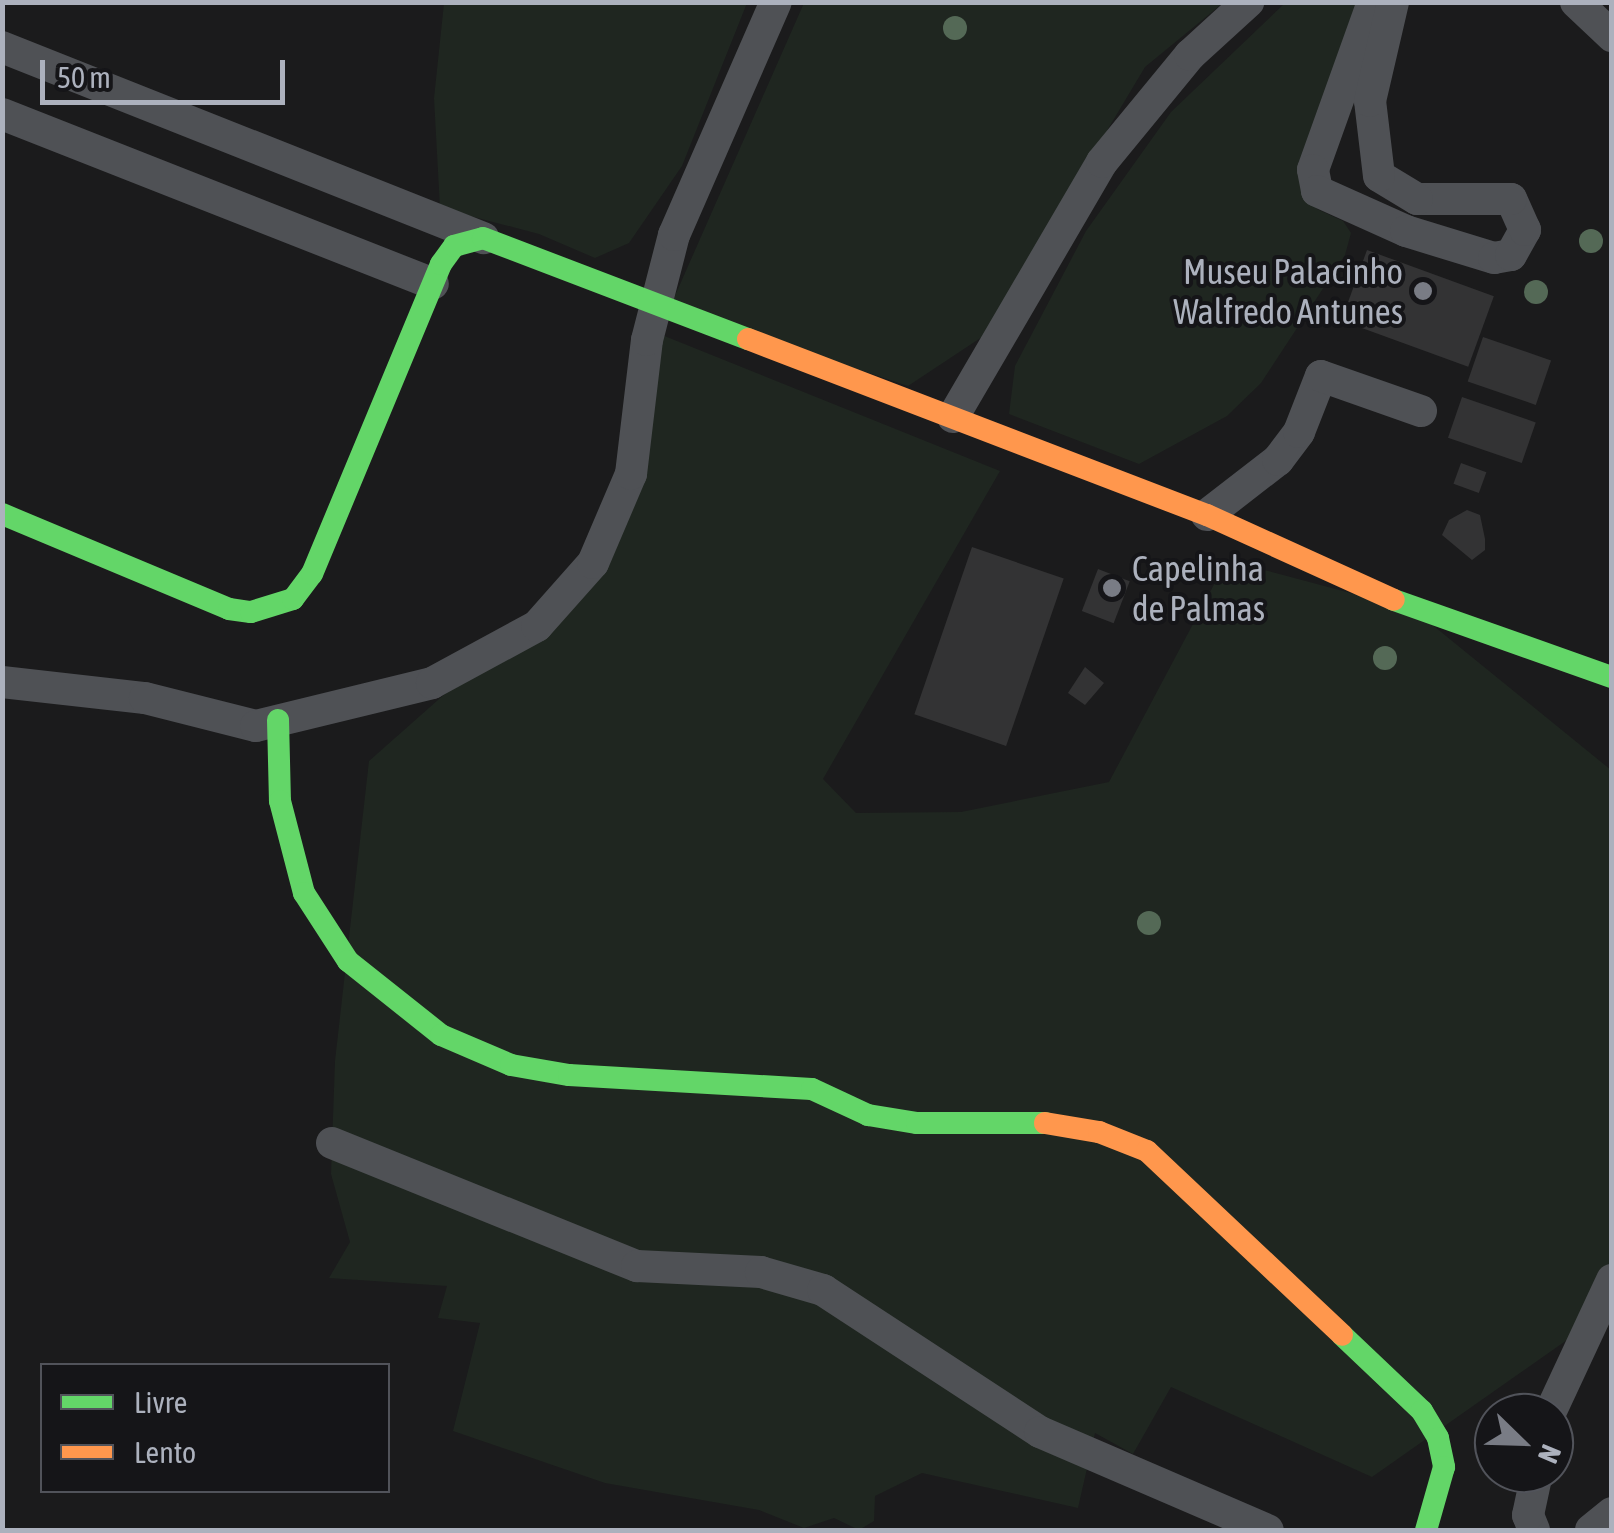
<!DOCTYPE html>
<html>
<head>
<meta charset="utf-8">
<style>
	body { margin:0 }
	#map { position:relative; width:1614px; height:1533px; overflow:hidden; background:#1b1b1c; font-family:"Asap Condensed",sans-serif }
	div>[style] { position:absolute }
	.green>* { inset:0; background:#1f2620 }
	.building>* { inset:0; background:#333334; transform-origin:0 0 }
	.street>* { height:32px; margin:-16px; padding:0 16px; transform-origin:16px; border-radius:16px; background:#4f5155 }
	.fast>* { height:22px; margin:-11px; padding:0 11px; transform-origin:11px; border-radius:11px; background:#63d668 }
	.slow>* { height:22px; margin:-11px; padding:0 11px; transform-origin:11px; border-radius:11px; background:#ff974d }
	.trees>* { width:24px; height:24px; margin:-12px; border-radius:50%; background:#546956 }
	.dots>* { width:28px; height:28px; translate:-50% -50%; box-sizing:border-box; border:5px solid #151518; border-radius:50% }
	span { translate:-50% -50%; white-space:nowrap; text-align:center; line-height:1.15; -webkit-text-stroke:8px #151518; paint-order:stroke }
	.poi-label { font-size:35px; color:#acb1bd }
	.right { translate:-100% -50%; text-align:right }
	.left { translate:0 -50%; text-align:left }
	.frame { position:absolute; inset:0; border:5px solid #acb1bd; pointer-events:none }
	.legend { position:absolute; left:40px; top:1363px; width:350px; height:130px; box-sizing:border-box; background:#151518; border:2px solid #51535a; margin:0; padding:12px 18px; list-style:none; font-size:30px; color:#acb1bd }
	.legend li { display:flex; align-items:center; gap:20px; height:50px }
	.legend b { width:50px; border:2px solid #51535a }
	.north { position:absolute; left:1474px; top:1393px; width:100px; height:100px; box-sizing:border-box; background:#151518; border:2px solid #51535a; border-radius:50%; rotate:113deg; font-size:28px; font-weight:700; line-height:40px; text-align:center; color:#acb1bd }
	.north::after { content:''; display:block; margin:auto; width:35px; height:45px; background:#797c85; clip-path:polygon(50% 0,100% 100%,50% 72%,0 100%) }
	.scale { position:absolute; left:40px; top:60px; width:245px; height:45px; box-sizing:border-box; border:5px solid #acb1bd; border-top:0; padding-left:12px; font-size:30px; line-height:35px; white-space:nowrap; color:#acb1bd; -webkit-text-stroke:8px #151518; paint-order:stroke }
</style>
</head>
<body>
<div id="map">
	<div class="green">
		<div style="clip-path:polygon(444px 3px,747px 3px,682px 166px,629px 243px,595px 258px,539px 234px,440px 208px,434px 98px)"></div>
		<div style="clip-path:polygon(804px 3px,1223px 3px,1145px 67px,985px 335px,908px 386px,670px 307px)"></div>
		<div style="clip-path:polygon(1285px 3px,1360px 3px,1300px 184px,1317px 209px,1343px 221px,1351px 233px,1345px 255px,1261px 383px,1227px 416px,1139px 464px,1009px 414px,1015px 366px,1086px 231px,1171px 112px)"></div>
		<div style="clip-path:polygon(662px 335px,1000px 471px,823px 779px,856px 813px,961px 812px,1109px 782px,1227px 560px,1414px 610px,1611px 770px,1611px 1309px,1372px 1477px,1171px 1387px,1133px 1454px,1095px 1433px,1078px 1508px,922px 1473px,875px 1496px,874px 1521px,859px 1530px,834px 1518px,804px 1528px,759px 1510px,605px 1483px,453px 1431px,480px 1323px,438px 1318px,447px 1286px,329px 1278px,350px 1242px,331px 1174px,335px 1061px,369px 761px,593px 563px)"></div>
	</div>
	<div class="building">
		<div style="left:1367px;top:250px;width:135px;height:75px;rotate:20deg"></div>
		<div style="left:1483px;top:337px;width:72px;height:47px;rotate:19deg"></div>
		<div style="left:1462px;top:397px;width:78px;height:43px;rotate:19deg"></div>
		<div style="left:1461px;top:463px;width:27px;height:22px;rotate:20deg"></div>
		<div style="clip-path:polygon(1467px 510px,1480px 515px,1485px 539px,1485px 550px,1472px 560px,1442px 535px,1449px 520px)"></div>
		<div style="left:972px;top:547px;width:97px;height:177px;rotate:19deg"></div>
		<div style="left:1098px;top:569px;width:34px;height:45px;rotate:21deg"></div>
		<div style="clip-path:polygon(1085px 667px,1104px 683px,1085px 705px,1068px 693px)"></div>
	</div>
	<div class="street">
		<div style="left:1373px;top:2px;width:178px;rotate:109.7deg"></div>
		<div style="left:1313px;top:170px;width:21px;rotate:79deg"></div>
		<div style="left:1317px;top:191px;width:98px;rotate:24.2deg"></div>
		<div style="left:1406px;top:231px;width:92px;rotate:17.1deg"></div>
		<div style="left:1494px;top:258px;width:17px;rotate:-10deg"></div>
		<div style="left:1511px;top:255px;width:29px;rotate:-61deg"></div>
		<div style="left:1525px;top:230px;width:34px;rotate:-114deg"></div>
		<div style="left:1511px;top:199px;width:94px;rotate:180deg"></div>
		<div style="left:1417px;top:199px;width:44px;rotate:-148.8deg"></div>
		<div style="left:1379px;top:176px;width:76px;rotate:-96.8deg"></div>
		<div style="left:1370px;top:101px;width:102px;rotate:-76.9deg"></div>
		<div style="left:1576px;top:2px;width:50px;rotate:43.4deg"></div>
		<div style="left:2px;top:47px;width:518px;rotate:21.66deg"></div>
		<div style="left:2px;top:114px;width:463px;rotate:21.5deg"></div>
		<div style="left:953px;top:417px;width:295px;rotate:-59.7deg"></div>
		<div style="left:1102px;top:162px;width:139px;rotate:-50.6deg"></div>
		<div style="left:1190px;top:55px;width:79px;rotate:-42.4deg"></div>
		<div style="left:1207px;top:515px;width:90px;rotate:-37.8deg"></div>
		<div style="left:1278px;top:460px;width:35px;rotate:-53deg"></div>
		<div style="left:1299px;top:432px;width:60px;rotate:-68.6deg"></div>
		<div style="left:1321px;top:376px;width:106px;rotate:19.3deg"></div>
		<div style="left:2px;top:682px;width:144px;rotate:6.4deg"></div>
		<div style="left:145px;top:698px;width:114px;rotate:14.2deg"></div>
		<div style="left:256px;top:726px;width:181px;rotate:-13.7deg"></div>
		<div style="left:432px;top:683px;width:119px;rotate:-28.5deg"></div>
		<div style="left:537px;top:626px;width:84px;rotate:-48.4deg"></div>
		<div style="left:593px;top:563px;width:97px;rotate:-66.9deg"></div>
		<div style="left:631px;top:474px;width:135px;rotate:-83.2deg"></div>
		<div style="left:647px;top:340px;width:108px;rotate:-75.6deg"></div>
		<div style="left:674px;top:235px;width:254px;rotate:-66.4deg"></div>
		<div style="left:332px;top:1143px;width:329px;rotate:22deg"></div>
		<div style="left:637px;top:1266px;width:124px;rotate:2.8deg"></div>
		<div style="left:761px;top:1272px;width:65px;rotate:16.2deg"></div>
		<div style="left:823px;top:1290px;width:259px;rotate:33.2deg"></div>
		<div style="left:1040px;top:1432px;width:248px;rotate:23.3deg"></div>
		<div style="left:1550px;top:1413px;width:147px;rotate:-65deg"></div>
		<div style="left:1534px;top:1530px;width:16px;rotate:-112deg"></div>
		<div style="left:1528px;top:1515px;width:43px;rotate:-77.9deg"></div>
		<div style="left:1591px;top:1530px;width:27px;rotate:-39deg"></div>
	</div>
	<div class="fast">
		<div style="left:2px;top:514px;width:246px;rotate:22.7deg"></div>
		<div style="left:229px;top:609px;width:22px;rotate:8deg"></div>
		<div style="left:251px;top:612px;width:44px;rotate:-17.2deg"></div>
		<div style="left:293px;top:599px;width:31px;rotate:-53deg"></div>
		<div style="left:312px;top:574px;width:336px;rotate:-67.4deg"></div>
		<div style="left:441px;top:264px;width:22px;rotate:-54deg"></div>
		<div style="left:454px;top:246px;width:30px;rotate:-15deg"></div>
		<div style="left:483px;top:238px;width:284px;rotate:20.9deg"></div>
		<div style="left:1394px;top:600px;width:231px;rotate:19.5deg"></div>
		<div style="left:278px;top:720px;width:81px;rotate:88.6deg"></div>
		<div style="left:280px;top:801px;width:95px;rotate:75.4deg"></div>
		<div style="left:304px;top:893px;width:81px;rotate:57.1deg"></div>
		<div style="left:348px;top:961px;width:119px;rotate:38.5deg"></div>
		<div style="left:441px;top:1035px;width:76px;rotate:23.2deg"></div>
		<div style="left:511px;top:1065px;width:59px;rotate:9.8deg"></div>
		<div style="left:569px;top:1075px;width:243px;rotate:3.3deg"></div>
		<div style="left:812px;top:1089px;width:62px;rotate:24.9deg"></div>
		<div style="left:868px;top:1115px;width:50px;rotate:9.3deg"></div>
		<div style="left:917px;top:1123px;width:128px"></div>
		<div style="left:1342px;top:1335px;width:110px;rotate:43.5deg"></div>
		<div style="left:1422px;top:1411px;width:31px;rotate:59deg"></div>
		<div style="left:1438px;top:1438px;width:30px;rotate:78deg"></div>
		<div style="left:1444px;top:1467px;width:66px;rotate:105.9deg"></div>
	</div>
	<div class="slow">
		<div style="left:748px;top:339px;width:492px;rotate:21deg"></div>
		<div style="left:1207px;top:515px;width:205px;rotate:24.4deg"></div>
		<div style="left:1045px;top:1123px;width:55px;rotate:9.5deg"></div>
		<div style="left:1099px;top:1132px;width:52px;rotate:21.6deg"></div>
		<div style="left:1147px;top:1151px;width:268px;rotate:43.3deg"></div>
	</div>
	<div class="trees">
		<div style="left:955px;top:28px"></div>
		<div style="left:1591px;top:241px"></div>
		<div style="left:1536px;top:292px"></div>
		<div style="left:1385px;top:658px"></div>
		<div style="left:1149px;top:923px"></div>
	</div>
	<div class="dots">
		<div style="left:1423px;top:291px;background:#797c85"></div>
		<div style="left:1112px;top:588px;background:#797c85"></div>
	</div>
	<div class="poi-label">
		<span class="right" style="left:1403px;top:291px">Museu Palacinho<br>Walfredo Antunes</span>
		<span class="left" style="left:1132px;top:588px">Capelinha<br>de Palmas</span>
	</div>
	<div class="frame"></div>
	<ul class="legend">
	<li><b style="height:12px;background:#63d668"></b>Livre</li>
	<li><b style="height:12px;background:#ff974d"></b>Lento</li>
	</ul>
	<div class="north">N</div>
	<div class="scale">50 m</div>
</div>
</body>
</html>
